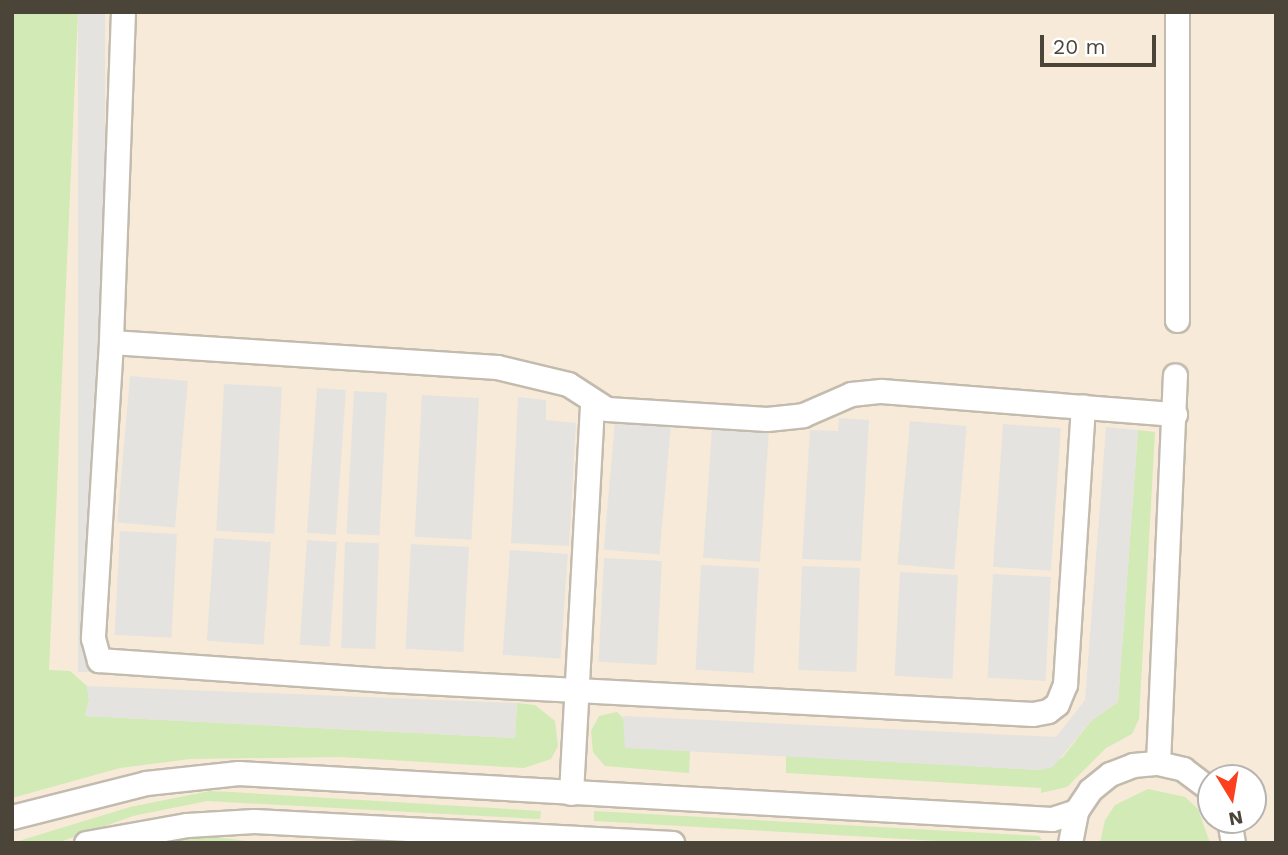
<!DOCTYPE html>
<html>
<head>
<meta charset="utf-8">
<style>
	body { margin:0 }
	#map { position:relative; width:1288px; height:855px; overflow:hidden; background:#f6f3ec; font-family:"Work Sans",sans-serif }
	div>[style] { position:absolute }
	.commercial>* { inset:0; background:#f7ead8 }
	.green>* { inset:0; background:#d2eab5 }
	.parking>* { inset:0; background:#e5e3e0; transform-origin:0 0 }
	.roads { filter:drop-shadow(2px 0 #c2bbae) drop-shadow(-2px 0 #c2bbae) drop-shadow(0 2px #c2bbae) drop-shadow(0 -2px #c2bbae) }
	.service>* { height:23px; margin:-11.5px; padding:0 11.5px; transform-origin:11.5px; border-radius:11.5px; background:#fff }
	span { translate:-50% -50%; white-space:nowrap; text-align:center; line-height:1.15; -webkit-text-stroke:5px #fff; paint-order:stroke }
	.frame { position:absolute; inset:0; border:14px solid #4b4439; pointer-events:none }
	.north { position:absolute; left:1197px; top:764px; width:70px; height:70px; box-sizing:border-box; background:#fff; border:2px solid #b7b4b0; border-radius:50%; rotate:169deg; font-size:19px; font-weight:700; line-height:28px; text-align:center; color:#4b4439 }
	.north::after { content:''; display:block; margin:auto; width:24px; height:32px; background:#fc3f1d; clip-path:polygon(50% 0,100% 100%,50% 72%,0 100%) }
	.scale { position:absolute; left:1040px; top:35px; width:116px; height:32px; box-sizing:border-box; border:4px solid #4b4439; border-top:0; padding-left:9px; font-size:21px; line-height:24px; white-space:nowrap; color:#4b4439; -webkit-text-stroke:5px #fff; paint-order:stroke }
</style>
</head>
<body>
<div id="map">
	<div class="commercial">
		<div style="clip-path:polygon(evenodd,12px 12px,1276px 12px,1276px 843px,12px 843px,12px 12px,1211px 778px,1253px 778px,1253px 820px,1211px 820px,1211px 778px)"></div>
	</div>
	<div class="green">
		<div style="clip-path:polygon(12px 12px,78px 12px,49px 670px,70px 671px,87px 686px,89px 700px,85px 716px,515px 738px,517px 703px,535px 705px,555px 721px,558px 746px,551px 759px,524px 768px,340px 757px,190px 759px,120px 768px,12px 798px)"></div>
		<div style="clip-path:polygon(1138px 430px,1155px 432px,1139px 719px,1132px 734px,1106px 748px,1067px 787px,1041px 793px,1041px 788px,786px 773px,786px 755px,1040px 770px,1063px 757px,1091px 721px,1118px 702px)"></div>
		<div style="clip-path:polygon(617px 712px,626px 721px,690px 751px,689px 773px,605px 766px,593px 752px,591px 731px,599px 716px)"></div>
		<div style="clip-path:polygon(1148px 789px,1185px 797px,1198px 809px,1210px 843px,1100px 843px,1105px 820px,1115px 805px)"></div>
		<div style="clip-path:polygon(210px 791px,231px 792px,541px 811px,540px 819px,207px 801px,133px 816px,57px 843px,12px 843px,130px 807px)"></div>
		<div style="clip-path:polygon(594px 811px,1039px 836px,1042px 840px,973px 843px,594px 821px)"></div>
		<div style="clip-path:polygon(218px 837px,260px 843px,155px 843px,157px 842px)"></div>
	</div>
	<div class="parking">
		<div style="left:78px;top:12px;width:27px;height:660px"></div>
		<div style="left:130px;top:376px;width:58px;height:147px;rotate:5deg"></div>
		<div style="left:224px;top:384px;width:58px;height:147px;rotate:3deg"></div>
		<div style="left:317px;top:388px;width:29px;height:145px;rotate:4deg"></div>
		<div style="left:354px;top:391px;width:33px;height:143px;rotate:3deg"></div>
		<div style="left:422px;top:395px;width:57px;height:142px;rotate:3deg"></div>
		<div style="clip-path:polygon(518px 397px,546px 400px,546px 420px,576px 423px,569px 546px,511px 543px)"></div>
		<div style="clip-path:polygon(839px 418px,869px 420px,861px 561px,802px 559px,810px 430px,838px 431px)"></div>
		<div style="left:615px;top:421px;width:56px;height:129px;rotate:5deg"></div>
		<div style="left:910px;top:421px;width:57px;height:144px;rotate:5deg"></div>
		<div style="left:1003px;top:424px;width:58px;height:143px;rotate:4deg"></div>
		<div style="clip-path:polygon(1106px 427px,1138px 430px,1118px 702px,1091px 721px,1053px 767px,1040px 770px,625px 748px,623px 716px,1056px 737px,1085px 700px)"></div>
		<div style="left:712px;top:429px;width:57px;height:129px;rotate:4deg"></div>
		<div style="left:120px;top:531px;width:57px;height:104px;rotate:3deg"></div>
		<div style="left:214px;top:538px;width:57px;height:103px;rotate:4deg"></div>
		<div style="left:307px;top:540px;width:30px;height:105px;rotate:4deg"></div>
		<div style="left:345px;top:542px;width:34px;height:106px;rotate:2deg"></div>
		<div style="left:411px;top:544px;width:58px;height:105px;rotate:3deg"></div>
		<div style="left:510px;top:550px;width:58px;height:105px;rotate:4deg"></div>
		<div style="left:604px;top:558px;width:58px;height:104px;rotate:3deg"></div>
		<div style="left:701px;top:565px;width:58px;height:105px;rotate:3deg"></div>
		<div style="left:802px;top:566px;width:58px;height:104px;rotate:2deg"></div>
		<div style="left:900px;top:572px;width:58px;height:104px;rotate:3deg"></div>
		<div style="left:993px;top:574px;width:58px;height:104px;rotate:3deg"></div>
		<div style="clip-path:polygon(87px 686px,517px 703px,515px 738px,85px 716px,89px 700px)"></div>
	</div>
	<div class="roads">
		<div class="service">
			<div style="left:123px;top:12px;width:330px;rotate:92.1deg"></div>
			<div style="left:111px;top:342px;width:297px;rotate:93.5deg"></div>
			<div style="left:93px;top:638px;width:23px;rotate:75deg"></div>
			<div style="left:99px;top:660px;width:288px;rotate:4deg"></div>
			<div style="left:386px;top:680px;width:648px;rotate:3.01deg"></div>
			<div style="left:1033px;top:714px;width:15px;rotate:-11deg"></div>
			<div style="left:1048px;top:711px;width:11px;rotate:-38deg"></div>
			<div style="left:1057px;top:704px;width:22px;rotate:-68deg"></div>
			<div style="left:1065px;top:684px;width:278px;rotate:-86.3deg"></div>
			<div style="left:1177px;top:12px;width:308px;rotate:90deg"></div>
			<div style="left:111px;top:342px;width:387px;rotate:3.7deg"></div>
			<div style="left:497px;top:367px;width:73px;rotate:13.5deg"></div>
			<div style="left:568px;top:384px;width:46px;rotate:32.7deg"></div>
			<div style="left:607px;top:409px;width:160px;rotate:3.6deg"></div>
			<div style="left:767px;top:419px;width:36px;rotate:-6deg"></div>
			<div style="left:803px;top:415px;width:52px;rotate:-23.6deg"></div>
			<div style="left:851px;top:394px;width:30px;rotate:-6deg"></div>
			<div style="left:881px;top:391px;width:295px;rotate:4.5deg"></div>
			<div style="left:1158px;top:763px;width:388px;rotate:-87.5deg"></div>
			<div style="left:571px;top:793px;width:392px;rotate:-86.9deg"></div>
			<div style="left:12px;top:817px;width:138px;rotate:-14.2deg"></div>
			<div style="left:146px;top:783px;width:93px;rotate:-6.2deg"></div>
			<div style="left:238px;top:773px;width:815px;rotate:3.23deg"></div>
			<div style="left:1052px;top:819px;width:25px;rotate:-18deg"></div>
			<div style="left:1229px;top:820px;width:23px;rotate:80deg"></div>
			<div style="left:86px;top:843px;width:103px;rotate:-10.1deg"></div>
			<div style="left:187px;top:825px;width:67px;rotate:-3.4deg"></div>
			<div style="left:254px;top:821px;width:419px;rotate:3deg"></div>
			<div style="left:1070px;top:843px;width:33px;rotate:-79deg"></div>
			<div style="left:1076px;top:811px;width:25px;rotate:-56deg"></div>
			<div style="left:1090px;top:790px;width:26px;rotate:-39deg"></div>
			<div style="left:1110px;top:774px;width:25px;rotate:-21deg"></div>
			<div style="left:1133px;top:765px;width:25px;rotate:-5deg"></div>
			<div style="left:1158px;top:763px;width:26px;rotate:13deg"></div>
			<div style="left:1183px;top:769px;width:35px;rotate:37deg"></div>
		</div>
	</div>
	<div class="frame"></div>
	<div class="north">N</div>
	<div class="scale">20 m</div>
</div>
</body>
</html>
